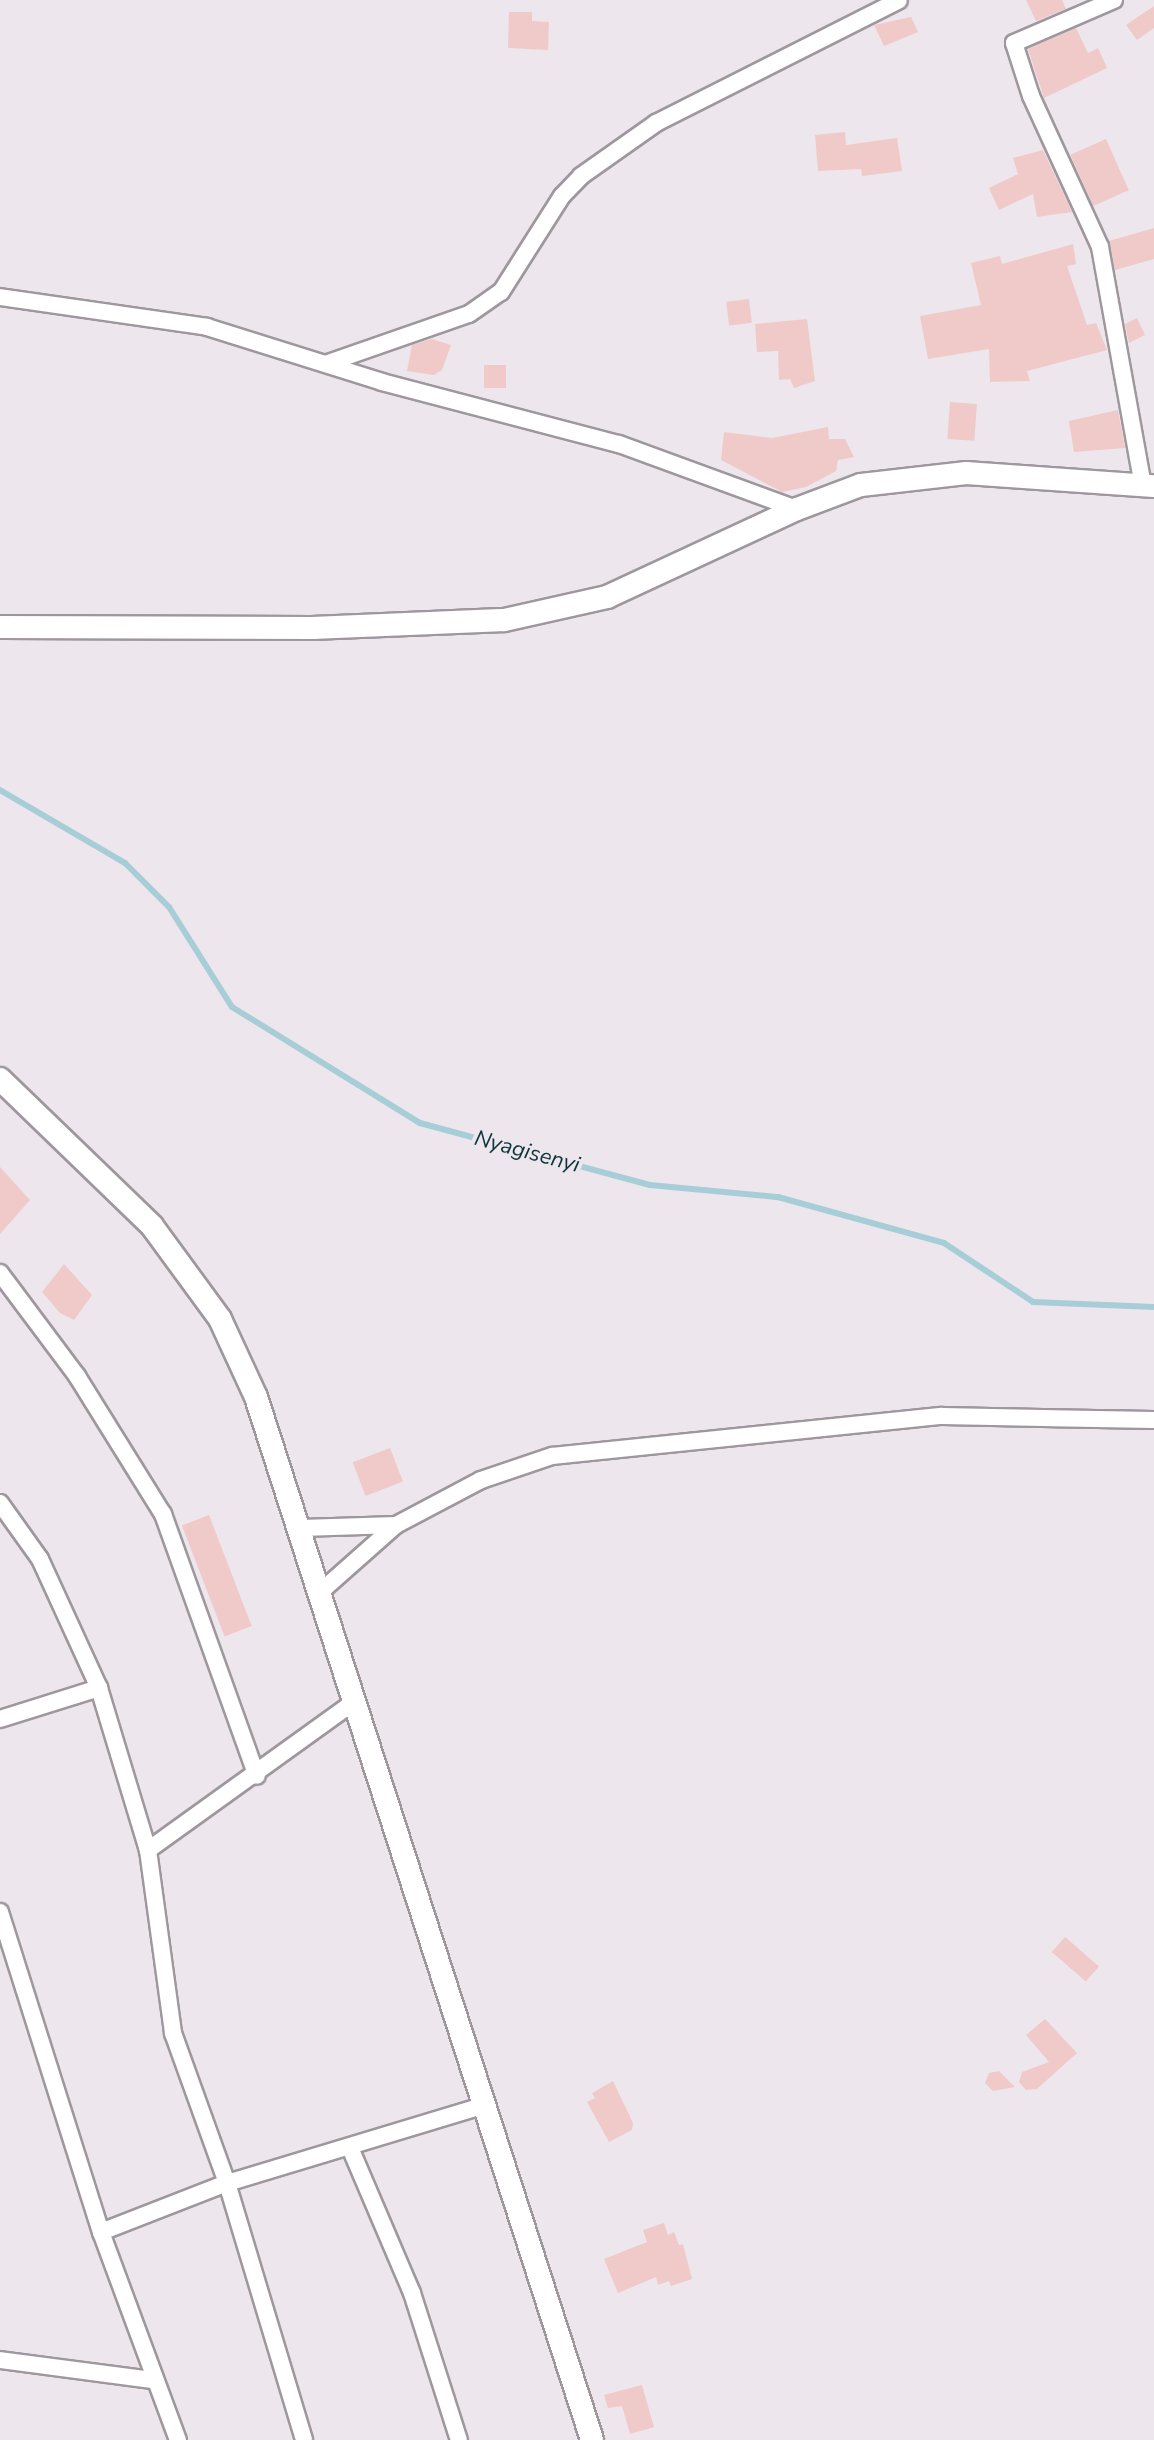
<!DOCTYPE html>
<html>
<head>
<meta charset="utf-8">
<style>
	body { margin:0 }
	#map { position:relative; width:1154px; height:2440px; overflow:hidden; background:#ede6ed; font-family:"Nunito Sans",sans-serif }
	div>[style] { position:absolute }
	.stream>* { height:6px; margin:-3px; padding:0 3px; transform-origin:3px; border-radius:3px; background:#a7ced7 }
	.building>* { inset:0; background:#f0cac9; transform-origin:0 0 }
	.roads { filter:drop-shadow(2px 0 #9e979e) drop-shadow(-2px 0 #9e979e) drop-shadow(0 2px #9e979e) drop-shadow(0 -2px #9e979e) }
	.minor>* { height:16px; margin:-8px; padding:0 8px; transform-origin:8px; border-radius:8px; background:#fff }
	.secondary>* { height:22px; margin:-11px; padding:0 11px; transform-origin:11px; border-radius:11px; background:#fff }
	span { translate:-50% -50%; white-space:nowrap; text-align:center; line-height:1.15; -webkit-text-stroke:8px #ede6ed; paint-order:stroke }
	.water-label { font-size:22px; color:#0e343b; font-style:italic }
</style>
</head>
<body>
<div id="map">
	<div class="stream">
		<div style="left:0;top:790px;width:145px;rotate:30.3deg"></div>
		<div style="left:125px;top:863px;width:62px;rotate:45deg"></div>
		<div style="left:169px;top:907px;width:118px;rotate:57.8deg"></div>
		<div style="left:232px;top:1007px;width:221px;rotate:31.7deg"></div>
		<div style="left:420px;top:1123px;width:238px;rotate:15.1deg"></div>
		<div style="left:650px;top:1185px;width:129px;rotate:5.4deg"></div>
		<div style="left:778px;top:1197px;width:172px;rotate:15.5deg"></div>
		<div style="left:944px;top:1243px;width:107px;rotate:33.5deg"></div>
		<div style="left:1033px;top:1302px;width:121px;rotate:2.4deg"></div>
	</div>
	<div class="building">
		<div style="clip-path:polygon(1026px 0,1062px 0,1066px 9px,1036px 21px)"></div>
		<div style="clip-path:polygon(1154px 6px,1154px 28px,1137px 40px,1126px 25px)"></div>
		<div style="clip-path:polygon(509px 12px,532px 12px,532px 21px,549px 22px,548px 50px,508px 48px)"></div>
		<div style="clip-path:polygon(911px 17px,918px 32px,884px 46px,874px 25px)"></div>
		<div style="clip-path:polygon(1076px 28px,1088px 53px,1098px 48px,1107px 68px,1044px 98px,1028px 49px)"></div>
		<div style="clip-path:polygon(845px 132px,846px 145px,897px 138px,902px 171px,862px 176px,861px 169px,818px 171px,815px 135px)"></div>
		<div style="left:1106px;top:139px;width:56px;height:39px;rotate:66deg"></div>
		<div style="clip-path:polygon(1043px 150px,1072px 212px,1037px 217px,1033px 194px,999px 210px,989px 188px,1018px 174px,1013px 158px)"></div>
		<div style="clip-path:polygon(1154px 228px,1154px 259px,1115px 270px,1109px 241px)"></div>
		<div style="clip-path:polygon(1073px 244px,1076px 264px,1067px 266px,1087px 325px,1096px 323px,1107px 350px,1027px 371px,1030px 381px,990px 382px,989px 349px,928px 359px,920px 316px,981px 305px,971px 263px,1000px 256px,1002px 264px)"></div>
		<div style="left:749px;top:299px;width:24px;height:23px;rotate:83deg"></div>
		<div style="clip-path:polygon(1137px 318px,1145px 335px,1129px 343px,1125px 324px)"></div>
		<div style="clip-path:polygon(807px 319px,815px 381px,794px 388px,790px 379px,779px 380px,778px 351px,757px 352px,755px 324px)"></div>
		<div style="clip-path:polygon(432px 339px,451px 345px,442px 370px,434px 375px,407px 371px,412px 345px)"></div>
		<div style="left:506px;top:365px;width:23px;height:22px;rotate:90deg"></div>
		<div style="left:950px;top:402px;width:27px;height:37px;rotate:4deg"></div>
		<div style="clip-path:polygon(1118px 410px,1125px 448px,1074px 452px,1069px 421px)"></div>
		<div style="clip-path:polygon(828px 427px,829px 439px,845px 439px,854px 457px,838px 460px,836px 471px,806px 487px,782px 492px,721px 460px,724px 432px,772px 438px)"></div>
		<div style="clip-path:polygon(0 1167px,30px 1200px,0 1234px)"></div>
		<div style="clip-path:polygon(64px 1264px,92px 1295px,74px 1320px,60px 1313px,42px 1292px)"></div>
		<div style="left:390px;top:1448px;width:36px;height:40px;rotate:69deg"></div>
		<div style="left:209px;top:1515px;width:119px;height:29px;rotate:69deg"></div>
		<div style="left:1065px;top:1937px;width:45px;height:20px;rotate:41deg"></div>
		<div style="clip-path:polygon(1045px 2019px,1077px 2053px,1037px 2089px,1026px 2090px,1019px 2082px,1022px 2072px,1049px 2062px,1026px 2035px)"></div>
		<div style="clip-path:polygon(999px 2071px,1015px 2087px,993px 2091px,985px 2083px,989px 2073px)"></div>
		<div style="clip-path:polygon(613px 2081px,633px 2123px,632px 2130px,609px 2142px,587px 2102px,595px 2098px,592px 2093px)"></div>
		<div style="clip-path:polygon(664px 2223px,668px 2235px,674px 2232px,679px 2245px,683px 2244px,692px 2279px,671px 2286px,669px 2281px,658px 2285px,656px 2277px,618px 2293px,604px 2259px,647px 2242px,643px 2230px)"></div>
		<div style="clip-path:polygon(642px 2385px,654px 2427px,630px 2434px,622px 2406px,608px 2408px,604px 2395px)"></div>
	</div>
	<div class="roads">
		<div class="minor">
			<div style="left:1114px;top:0;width:109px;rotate:156.7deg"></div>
			<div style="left:1014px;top:43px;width:56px;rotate:72.2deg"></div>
			<div style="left:1031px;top:96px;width:166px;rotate:65.4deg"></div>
			<div style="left:1100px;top:247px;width:243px;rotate:79.8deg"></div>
			<div style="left:0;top:297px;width:209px;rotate:8.2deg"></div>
			<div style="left:207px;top:327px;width:183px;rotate:17.4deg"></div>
			<div style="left:382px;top:382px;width:245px;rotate:14.7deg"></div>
			<div style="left:619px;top:444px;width:189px;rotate:20.1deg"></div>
			<div style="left:328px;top:363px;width:149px;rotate:-19.2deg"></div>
			<div style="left:469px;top:314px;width:39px;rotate:-35deg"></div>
			<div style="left:501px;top:292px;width:114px;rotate:-57.6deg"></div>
			<div style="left:562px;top:196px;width:28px;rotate:-46deg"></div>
			<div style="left:581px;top:176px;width:92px;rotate:-35.2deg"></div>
			<div style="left:656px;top:123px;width:272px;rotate:-26.8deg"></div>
			<div style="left:0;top:1273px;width:129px;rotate:53.2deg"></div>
			<div style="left:77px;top:1376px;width:163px;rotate:58.1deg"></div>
			<div style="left:163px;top:1514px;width:278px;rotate:70.3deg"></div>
			<div style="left:0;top:1503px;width:69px;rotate:54.5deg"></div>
			<div style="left:40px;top:1559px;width:142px;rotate:65.4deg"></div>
			<div style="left:99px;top:1688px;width:169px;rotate:73.2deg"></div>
			<div style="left:148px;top:1850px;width:185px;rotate:82.2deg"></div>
			<div style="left:173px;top:2033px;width:159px;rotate:70.2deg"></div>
			<div style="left:227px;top:2183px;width:268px;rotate:73.3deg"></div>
			<div style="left:301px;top:1528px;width:95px;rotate:-1.8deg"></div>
			<div style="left:318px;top:1594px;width:104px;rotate:-41.5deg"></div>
			<div style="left:396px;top:1525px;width:96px;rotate:-27.9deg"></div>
			<div style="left:481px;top:1480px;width:75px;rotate:-18.7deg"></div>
			<div style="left:552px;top:1456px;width:392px;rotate:-5.9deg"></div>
			<div style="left:942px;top:1416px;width:212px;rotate:1.1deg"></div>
			<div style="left:0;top:1719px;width:104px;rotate:-17.4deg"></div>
			<div style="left:148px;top:1850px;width:254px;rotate:-35.7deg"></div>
			<div style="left:0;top:1912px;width:336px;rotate:72.5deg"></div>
			<div style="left:101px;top:2232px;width:222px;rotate:69.7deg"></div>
			<div style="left:351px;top:2150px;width:155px;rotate:66.9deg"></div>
			<div style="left:412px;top:2293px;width:154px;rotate:72.3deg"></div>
			<div style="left:101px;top:2232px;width:135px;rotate:-21.3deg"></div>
			<div style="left:227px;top:2183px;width:270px;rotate:-16.8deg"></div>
			<div style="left:0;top:2360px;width:153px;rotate:7.5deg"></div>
		</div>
		<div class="secondary">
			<div style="left:0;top:627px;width:312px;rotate:0.2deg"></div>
			<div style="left:312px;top:628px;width:192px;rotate:-2.4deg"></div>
			<div style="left:504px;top:620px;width:106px;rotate:-12.6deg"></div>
			<div style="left:607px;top:597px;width:209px;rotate:-24.9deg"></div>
			<div style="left:797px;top:509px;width:68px;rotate:-20.6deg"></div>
			<div style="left:861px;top:485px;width:106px;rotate:-6.5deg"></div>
			<div style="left:966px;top:473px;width:188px;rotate:4deg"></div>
			<div style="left:0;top:1079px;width:211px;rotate:44deg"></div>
			<div style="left:152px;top:1226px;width:115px;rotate:53.8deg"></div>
			<div style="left:220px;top:1319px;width:86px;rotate:65.2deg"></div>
			<div style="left:256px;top:1397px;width:1096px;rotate:72.14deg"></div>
		</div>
	</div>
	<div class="water-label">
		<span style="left:527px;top:1152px;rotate:15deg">Nyagisenyi</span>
	</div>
</div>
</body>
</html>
